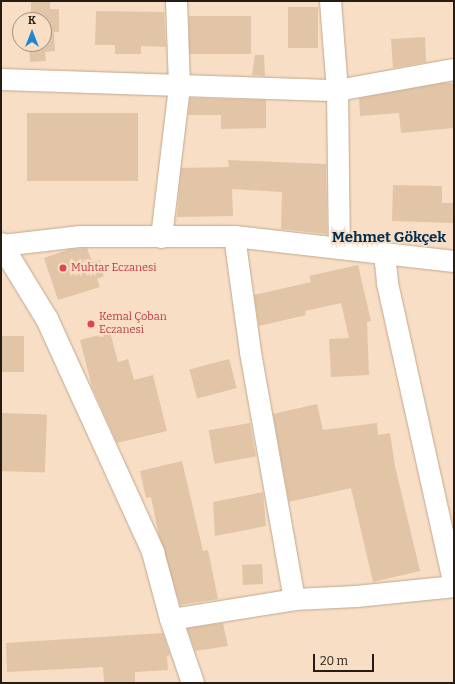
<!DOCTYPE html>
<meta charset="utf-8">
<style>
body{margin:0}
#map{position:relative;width:455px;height:684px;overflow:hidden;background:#f7dec5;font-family:Bitter,serif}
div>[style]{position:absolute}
.building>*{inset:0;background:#e2c5a7;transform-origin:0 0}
.roads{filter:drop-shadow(0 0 1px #c0a88f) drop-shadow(0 0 1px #c0a88f)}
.minor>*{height:21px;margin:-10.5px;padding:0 10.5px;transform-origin:10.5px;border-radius:10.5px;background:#fff}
.tertiary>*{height:22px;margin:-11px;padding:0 11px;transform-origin:11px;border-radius:11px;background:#fff}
.dots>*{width:11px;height:11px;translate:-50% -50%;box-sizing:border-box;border:2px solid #f7dec5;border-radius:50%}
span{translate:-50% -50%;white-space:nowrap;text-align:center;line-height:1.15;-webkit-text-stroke:4px #f7dec5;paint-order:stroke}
.health-label{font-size:11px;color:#be3a42}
.left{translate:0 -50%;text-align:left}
.district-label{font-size:15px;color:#002e51;font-weight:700}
.frame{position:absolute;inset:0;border:2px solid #251c13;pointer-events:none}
.north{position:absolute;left:12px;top:12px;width:40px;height:40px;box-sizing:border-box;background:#f7dec5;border:1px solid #a3907e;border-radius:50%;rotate:0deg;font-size:11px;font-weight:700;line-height:16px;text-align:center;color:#251c13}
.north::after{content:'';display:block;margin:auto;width:14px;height:18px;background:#2085d0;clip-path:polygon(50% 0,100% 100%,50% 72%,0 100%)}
.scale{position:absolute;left:313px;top:654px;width:61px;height:18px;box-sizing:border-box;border:2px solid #251c13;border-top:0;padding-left:5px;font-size:12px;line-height:14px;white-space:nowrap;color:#251c13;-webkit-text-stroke:3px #f7dec5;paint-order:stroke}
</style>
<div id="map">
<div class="building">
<i style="clip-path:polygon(31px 1px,50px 1px,50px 9px,59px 9px,59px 32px,54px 32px,55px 51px,45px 52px,46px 61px,30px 62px,29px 44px,44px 44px,44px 20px,31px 20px)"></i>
<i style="left:288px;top:7px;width:30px;height:41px"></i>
<i style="clip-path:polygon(96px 11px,164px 12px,166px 47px,141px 46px,141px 54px,115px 54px,115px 45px,95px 45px)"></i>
<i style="left:251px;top:16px;width:38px;height:62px;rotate:90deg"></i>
<i style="clip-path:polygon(425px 37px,426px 62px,393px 68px,391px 39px)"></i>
<i style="clip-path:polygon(255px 55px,264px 55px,265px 76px,252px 75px)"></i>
<i style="clip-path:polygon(442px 83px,454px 83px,454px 128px,401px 133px,399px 113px,360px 116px,359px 98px)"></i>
<i style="clip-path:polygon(190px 98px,266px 100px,266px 128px,221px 129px,221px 115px,188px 115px)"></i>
<i style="left:138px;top:113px;width:68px;height:111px;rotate:90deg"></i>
<i style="clip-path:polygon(228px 160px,326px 164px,327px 234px,281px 229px,282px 192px,232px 189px,233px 216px,177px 217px,181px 168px,229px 167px)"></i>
<i style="clip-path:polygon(393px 185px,442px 186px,442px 203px,454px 203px,454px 223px,392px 221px)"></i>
<i style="clip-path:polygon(87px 248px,92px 262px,100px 260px,105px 276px,97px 279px,100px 287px,58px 300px,44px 258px,70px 249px)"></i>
<i style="clip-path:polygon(358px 265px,371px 321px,367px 322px,369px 375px,331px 377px,329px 339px,349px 338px,341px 303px,305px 311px,306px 315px,259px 326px,254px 295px,311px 282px,309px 276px)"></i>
<i style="clip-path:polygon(110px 332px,118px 362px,128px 359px,134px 380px,153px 375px,167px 431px,117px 443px,92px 387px,80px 340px)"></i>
<i style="left:1px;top:336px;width:23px;height:36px"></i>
<i style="left:229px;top:359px;width:30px;height:41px;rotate:75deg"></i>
<i style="clip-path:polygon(317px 404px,323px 430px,377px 423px,378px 435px,390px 433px,395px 466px,420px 571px,373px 582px,351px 488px,289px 502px,273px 414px)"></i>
<i style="left:1px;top:413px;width:46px;height:58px;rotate:2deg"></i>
<i style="left:250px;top:423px;width:34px;height:42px;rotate:80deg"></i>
<i style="clip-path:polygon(182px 461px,203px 551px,208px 550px,218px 599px,180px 605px,159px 536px,151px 497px,146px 498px,140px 471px)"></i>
<i style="clip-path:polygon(263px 492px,266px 526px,215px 536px,213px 502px)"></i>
<i style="left:262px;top:564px;width:20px;height:20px;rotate:87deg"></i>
<i style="clip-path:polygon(223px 623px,228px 646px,195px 651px,187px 628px)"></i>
<i style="clip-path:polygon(163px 633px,170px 655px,167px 656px,168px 670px,135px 672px,135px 683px,104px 683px,103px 667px,7px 672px,6px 643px)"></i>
</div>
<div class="roads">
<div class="minor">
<i style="left:330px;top:1px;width:89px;rotate:85.5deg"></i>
<i style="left:337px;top:90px;width:158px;rotate:89.3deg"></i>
<i style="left:1px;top:79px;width:336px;rotate:1.9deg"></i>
<i style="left:337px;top:90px;width:119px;rotate:-10.2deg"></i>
<i style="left:234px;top:236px;width:117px;rotate:82.1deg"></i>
<i style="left:250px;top:352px;width:251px;rotate:79.9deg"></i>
<i style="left:161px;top:237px;width:152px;rotate:-83.2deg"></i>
<i style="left:179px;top:86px;width:85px;rotate:-92deg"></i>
<i style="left:2px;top:245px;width:79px;rotate:-6.6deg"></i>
<i style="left:80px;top:236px;width:154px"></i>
<i style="left:234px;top:236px;width:221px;rotate:6.5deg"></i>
<i style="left:384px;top:253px;width:30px;rotate:84deg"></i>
<i style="left:387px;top:283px;width:308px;rotate:77.5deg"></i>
<i style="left:171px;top:619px;width:125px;rotate:-9.2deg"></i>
<i style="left:294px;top:599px;width:62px;rotate:-2.8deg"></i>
<i style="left:356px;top:596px;width:99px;rotate:-5.8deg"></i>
</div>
<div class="tertiary">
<i style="left:1px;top:244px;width:88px;rotate:58.5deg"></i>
<i style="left:47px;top:319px;width:256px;rotate:65.5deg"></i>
<i style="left:153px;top:552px;width:69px;rotate:75deg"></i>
<i style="left:171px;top:619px;width:68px;rotate:71deg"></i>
</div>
</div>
<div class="dots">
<i style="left:63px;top:268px;background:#e0444e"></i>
<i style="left:91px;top:324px;background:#e0444e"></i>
</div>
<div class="health-label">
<span class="left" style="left:71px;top:268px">Muhtar Eczanesi</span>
<span class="left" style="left:99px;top:324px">Kemal Çoban<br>Eczanesi</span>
</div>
<div class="district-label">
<span style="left:389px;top:238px">Mehmet Gökçek</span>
</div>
<div class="frame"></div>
<div class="north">K</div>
<div class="scale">20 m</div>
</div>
